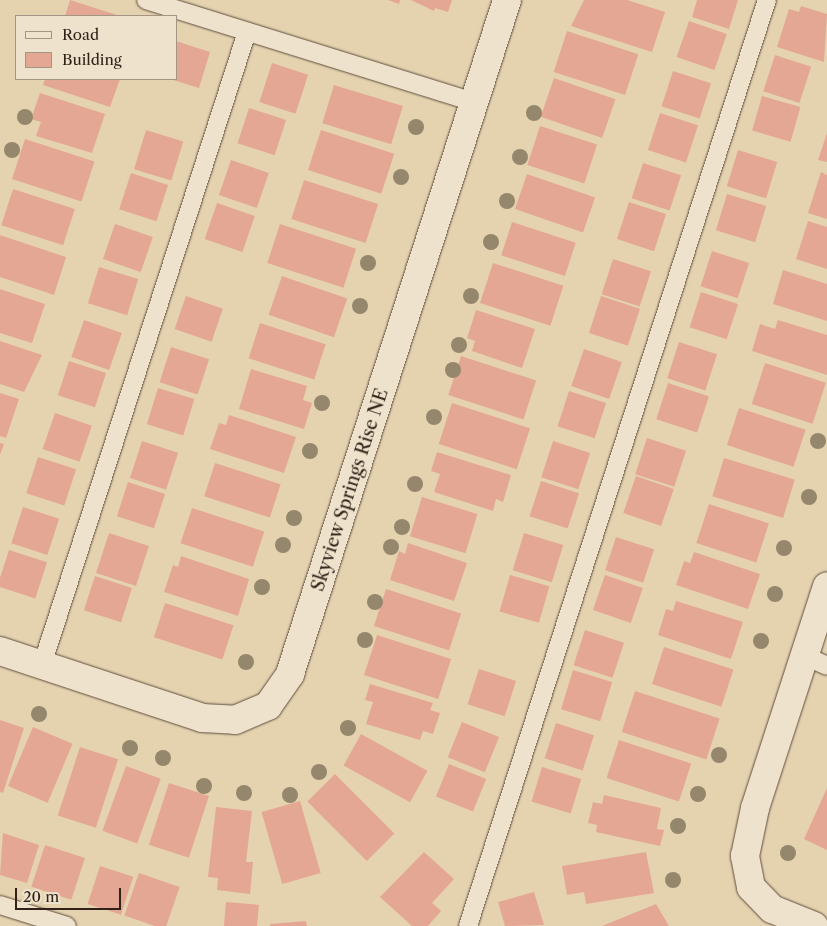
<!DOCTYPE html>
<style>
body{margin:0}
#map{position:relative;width:827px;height:926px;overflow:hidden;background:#e5d3b0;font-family:"Libre Caslon Text",serif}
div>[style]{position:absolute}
.building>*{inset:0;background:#e4a793;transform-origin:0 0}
.roads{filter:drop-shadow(0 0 1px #5f4e3e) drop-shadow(0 0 1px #5f4e3e)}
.service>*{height:18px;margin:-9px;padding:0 9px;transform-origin:9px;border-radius:9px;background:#eee2cc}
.minor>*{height:28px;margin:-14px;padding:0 14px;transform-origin:14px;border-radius:14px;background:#eee2cc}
.trees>*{width:16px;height:16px;margin:-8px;border-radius:50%;background:#95876c}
span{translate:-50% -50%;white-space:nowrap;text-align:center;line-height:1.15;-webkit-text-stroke:5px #eee2cc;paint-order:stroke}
.street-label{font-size:18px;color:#322118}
.legend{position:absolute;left:15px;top:15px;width:162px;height:65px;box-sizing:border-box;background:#eee2cc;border:1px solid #a39584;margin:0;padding:6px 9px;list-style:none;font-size:15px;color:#322118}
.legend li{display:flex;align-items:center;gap:10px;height:25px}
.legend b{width:25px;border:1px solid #a39584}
.scale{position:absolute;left:15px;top:888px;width:106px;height:22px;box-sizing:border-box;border:2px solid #322118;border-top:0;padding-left:6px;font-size:15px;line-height:18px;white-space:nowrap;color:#322118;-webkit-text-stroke:4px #eee2cc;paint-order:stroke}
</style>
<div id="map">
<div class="building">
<i style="clip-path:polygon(70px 0,120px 16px,65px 16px)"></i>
<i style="clip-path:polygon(388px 0,400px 0,399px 4px)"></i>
<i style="clip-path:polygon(411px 0,452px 0,448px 12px,435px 8px,434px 11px)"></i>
<i style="clip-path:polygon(584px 0,627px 0,665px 12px,652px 52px,571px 26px)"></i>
<i style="clip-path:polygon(697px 0,738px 0,729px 29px,692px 17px)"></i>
<i style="clip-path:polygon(801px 6px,827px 14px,824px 62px,777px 47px,789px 9px,799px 12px)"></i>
<i style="left:689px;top:21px;width:40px;height:38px;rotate:19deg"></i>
<i style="left:567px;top:31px;width:75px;height:43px;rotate:18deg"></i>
<i style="clip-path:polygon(176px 41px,210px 52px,199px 88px,170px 79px,176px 79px)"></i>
<i style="left:775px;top:55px;width:38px;height:38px;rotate:18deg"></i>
<i style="left:272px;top:63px;width:38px;height:41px;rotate:18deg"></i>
<i style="left:673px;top:71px;width:40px;height:37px;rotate:18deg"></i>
<i style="left:554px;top:78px;width:65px;height:41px;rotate:19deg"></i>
<i style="clip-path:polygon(45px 79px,120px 79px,110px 107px,43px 85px)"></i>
<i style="left:334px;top:85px;width:72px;height:40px;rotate:17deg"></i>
<i style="clip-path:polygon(40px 93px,105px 114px,92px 153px,36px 136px,41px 122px,31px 119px)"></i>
<i style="left:762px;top:96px;width:40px;height:36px;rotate:16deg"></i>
<i style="left:249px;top:108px;width:39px;height:37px;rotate:18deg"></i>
<i style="left:660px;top:113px;width:40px;height:39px;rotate:18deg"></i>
<i style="left:540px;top:126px;width:60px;height:41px;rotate:18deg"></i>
<i style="left:146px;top:130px;width:39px;height:41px;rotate:17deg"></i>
<i style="left:321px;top:130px;width:77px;height:42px;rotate:18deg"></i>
<i style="clip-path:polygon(827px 133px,827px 162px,818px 160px)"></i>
<i style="left:25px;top:139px;width:73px;height:42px;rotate:18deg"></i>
<i style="left:738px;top:150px;width:41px;height:38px;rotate:17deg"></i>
<i style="left:231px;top:160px;width:40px;height:37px;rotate:19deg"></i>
<i style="left:643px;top:163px;width:40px;height:37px;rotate:18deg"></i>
<i style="clip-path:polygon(821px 172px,827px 175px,827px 219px,808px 213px)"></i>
<i style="left:131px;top:173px;width:39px;height:38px;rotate:18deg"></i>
<i style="left:527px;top:174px;width:72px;height:37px;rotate:19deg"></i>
<i style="left:304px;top:180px;width:78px;height:41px;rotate:18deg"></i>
<i style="left:13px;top:189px;width:65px;height:38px;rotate:18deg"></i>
<i style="left:727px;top:194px;width:41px;height:38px;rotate:17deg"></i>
<i style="left:629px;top:202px;width:39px;height:39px;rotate:18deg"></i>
<i style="left:217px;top:203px;width:40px;height:38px;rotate:19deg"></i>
<i style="clip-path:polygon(808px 221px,827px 227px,827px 269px,796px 259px)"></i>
<i style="left:512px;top:222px;width:67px;height:35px;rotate:18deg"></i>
<i style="left:115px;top:224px;width:40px;height:37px;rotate:19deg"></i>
<i style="left:280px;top:224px;width:80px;height:41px;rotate:18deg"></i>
<i style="clip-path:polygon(0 235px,66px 257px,54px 295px,0 277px)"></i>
<i style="left:712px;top:251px;width:39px;height:37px;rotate:18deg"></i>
<i style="left:613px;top:259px;width:40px;height:37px;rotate:18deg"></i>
<i style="left:493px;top:263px;width:74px;height:42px;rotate:18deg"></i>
<i style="left:99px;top:267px;width:41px;height:38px;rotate:17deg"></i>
<i style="clip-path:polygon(783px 270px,827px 284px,827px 321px,773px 304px)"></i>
<i style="left:282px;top:276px;width:69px;height:41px;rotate:19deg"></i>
<i style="clip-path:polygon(0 289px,45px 304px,32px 343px,0 333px)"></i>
<i style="left:701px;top:292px;width:39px;height:37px;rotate:18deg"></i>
<i style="left:186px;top:296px;width:39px;height:35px;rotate:19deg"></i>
<i style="left:601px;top:296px;width:41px;height:39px;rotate:18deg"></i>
<i style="clip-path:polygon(476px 310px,535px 329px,522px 368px,472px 351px,475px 341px,467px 338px)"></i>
<i style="left:84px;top:320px;width:40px;height:39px;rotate:19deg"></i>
<i style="clip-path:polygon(778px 320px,827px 335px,827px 375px,752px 351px,760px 324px,775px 329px)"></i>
<i style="left:260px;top:323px;width:69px;height:37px;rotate:18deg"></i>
<i style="clip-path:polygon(0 341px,42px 355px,24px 392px,0 384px)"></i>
<i style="left:679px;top:342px;width:40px;height:38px;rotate:18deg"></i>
<i style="left:171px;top:347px;width:40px;height:37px;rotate:18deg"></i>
<i style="left:584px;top:349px;width:40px;height:39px;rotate:19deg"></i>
<i style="left:461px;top:356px;width:79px;height:41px;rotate:18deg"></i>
<i style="left:69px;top:361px;width:39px;height:36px;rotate:18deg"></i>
<i style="left:765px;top:363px;width:64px;height:43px;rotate:18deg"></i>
<i style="clip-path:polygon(251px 369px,307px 386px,303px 400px,312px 403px,304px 429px,239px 409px)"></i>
<i style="left:668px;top:383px;width:43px;height:38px;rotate:18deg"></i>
<i style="left:158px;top:388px;width:38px;height:38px;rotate:17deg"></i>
<i style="left:569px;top:391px;width:39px;height:37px;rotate:18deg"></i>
<i style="clip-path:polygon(0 393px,19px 399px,6px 438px,0 436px)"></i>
<i style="left:452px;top:403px;width:82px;height:43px;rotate:18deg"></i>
<i style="left:739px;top:408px;width:70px;height:39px;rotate:18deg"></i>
<i style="left:55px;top:413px;width:39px;height:38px;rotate:19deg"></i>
<i style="clip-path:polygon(229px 415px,296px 437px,284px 473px,210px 449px,219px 423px,226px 425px)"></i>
<i style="left:647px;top:438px;width:41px;height:38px;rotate:18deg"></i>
<i style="left:142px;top:441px;width:38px;height:39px;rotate:18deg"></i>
<i style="left:553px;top:441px;width:39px;height:38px;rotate:18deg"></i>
<i style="clip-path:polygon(0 443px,4px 444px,0 455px)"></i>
<i style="clip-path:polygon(437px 452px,511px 475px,503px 502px,496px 499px,493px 511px,434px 492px,440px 474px,431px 471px)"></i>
<i style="left:38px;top:457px;width:40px;height:38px;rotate:18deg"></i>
<i style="left:724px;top:458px;width:74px;height:40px;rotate:17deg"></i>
<i style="left:215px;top:463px;width:69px;height:35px;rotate:18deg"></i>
<i style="left:636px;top:476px;width:40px;height:39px;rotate:19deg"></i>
<i style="left:541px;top:481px;width:40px;height:37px;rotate:18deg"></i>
<i style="left:128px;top:482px;width:39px;height:36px;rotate:18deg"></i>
<i style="left:422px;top:497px;width:58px;height:41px;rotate:17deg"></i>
<i style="left:709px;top:504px;width:63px;height:41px;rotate:18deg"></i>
<i style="left:23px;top:507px;width:38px;height:38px;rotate:18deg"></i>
<i style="left:192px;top:508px;width:76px;height:37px;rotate:18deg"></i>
<i style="left:109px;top:533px;width:42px;height:42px;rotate:18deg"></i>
<i style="left:524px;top:533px;width:41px;height:39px;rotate:17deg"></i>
<i style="left:616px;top:537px;width:40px;height:35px;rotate:18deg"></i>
<i style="clip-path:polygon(408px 543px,467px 563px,454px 601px,390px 580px,399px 551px,405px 554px)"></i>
<i style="left:9px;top:550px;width:40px;height:38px;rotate:18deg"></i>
<i style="clip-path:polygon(694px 552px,760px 574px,748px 609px,676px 585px,684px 561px,690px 563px)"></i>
<i style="clip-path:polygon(181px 556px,249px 579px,238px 616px,164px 592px,173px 565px,178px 567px)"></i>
<i style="left:510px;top:575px;width:41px;height:38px;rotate:16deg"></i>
<i style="left:605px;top:575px;width:40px;height:37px;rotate:19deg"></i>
<i style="left:95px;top:576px;width:39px;height:36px;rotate:18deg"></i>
<i style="left:386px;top:589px;width:79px;height:39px;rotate:18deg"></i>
<i style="clip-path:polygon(676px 601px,743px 622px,731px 659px,658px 635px,666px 609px,673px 611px)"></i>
<i style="left:165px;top:603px;width:72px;height:36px;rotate:18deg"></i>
<i style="left:585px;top:630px;width:41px;height:37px;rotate:18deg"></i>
<i style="left:377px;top:635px;width:78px;height:42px;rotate:18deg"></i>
<i style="left:664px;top:647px;width:73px;height:39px;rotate:18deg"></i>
<i style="left:479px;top:669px;width:39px;height:37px;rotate:18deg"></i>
<i style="left:573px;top:670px;width:41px;height:41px;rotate:17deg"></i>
<i style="clip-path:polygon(370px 684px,433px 703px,430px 710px,440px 713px,433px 734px,423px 731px,420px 740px,366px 724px,373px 702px,365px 700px)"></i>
<i style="left:635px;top:691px;width:89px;height:43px;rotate:18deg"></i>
<i style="clip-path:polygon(0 720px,24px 728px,3px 793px,0 792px)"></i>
<i style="left:462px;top:722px;width:40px;height:38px;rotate:22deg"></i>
<i style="left:556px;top:723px;width:40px;height:37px;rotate:18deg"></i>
<i style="left:33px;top:727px;width:43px;height:64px;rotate:23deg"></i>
<i style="left:361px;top:734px;width:76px;height:36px;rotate:29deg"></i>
<i style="left:619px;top:740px;width:76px;height:40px;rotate:18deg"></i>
<i style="left:80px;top:747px;width:40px;height:72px;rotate:18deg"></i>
<i style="left:449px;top:764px;width:40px;height:35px;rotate:22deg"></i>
<i style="left:126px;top:766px;width:37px;height:69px;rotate:20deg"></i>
<i style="left:542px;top:767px;width:41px;height:36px;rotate:17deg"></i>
<i style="left:335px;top:774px;width:84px;height:39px;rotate:45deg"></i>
<i style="left:169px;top:783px;width:42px;height:65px;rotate:18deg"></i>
<i style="clip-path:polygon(827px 788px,827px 850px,804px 839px)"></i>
<i style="clip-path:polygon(604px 795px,661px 808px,657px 829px,664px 830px,660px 846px,596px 832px,597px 825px,588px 823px,593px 802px,602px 804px)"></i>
<i style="left:300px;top:801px;width:75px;height:40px;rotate:74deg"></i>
<i style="clip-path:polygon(216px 807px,252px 811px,246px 862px,253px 862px,250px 894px,217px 890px,218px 878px,208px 877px)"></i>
<i style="clip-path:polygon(3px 833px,39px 845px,27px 883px,0 875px)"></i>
<i style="left:45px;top:845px;width:42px;height:44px;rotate:18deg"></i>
<i style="clip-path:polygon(424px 852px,454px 879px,432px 903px,441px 911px,428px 926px,412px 926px,380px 897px)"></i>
<i style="clip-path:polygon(646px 852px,654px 893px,586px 904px,584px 892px,567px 895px,562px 866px)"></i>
<i style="left:100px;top:866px;width:35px;height:40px;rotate:18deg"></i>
<i style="left:139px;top:873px;width:43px;height:45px;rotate:19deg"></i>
<i style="clip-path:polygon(534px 892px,544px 925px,505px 926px,498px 902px)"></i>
<i style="left:226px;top:902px;width:33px;height:24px;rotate:5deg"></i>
<i style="clip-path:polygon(656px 904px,669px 926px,602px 926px)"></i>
<i style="clip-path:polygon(306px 921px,307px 926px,270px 926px,270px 924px)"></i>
</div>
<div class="roads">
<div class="service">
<i style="left:146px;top:0;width:343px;rotate:17.3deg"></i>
<i style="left:805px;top:656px;width:24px;rotate:24deg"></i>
<i style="left:42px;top:665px;width:665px;rotate:-72.06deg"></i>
<i style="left:0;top:905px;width:70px;rotate:17.4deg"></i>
<i style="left:468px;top:926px;width:973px;rotate:-72.11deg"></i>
</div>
<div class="minor">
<i style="left:0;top:651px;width:213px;rotate:18.3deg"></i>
<i style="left:202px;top:718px;width:33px;rotate:3deg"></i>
<i style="left:235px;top:720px;width:36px;rotate:-23deg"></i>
<i style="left:268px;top:706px;width:39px;rotate:-55deg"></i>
<i style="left:290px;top:674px;width:708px;rotate:-72.15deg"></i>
<i style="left:814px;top:926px;width:45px;rotate:-158deg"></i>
<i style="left:772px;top:909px;width:30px;rotate:-134deg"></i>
<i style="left:751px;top:887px;width:32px;rotate:-101deg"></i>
<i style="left:745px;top:856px;width:49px;rotate:-78.2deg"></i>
<i style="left:755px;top:808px;width:233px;rotate:-72deg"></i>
</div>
</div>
<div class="trees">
<i style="left:534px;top:113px"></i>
<i style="left:25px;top:117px"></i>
<i style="left:416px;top:127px"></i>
<i style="left:12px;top:150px"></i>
<i style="left:520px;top:157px"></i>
<i style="left:401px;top:177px"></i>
<i style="left:507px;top:201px"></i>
<i style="left:491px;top:242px"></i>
<i style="left:368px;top:263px"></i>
<i style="left:471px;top:296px"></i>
<i style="left:360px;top:306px"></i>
<i style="left:459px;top:345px"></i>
<i style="left:453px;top:370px"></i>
<i style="left:322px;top:403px"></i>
<i style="left:434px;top:417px"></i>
<i style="left:818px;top:441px"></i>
<i style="left:310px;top:451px"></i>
<i style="left:415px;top:484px"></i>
<i style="left:809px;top:497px"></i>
<i style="left:294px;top:518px"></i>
<i style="left:402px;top:527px"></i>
<i style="left:283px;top:545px"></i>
<i style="left:391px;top:547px"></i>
<i style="left:784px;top:548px"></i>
<i style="left:262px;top:587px"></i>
<i style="left:775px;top:594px"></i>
<i style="left:375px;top:602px"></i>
<i style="left:365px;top:640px"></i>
<i style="left:761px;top:641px"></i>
<i style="left:246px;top:662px"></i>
<i style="left:39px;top:714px"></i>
<i style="left:348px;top:728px"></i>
<i style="left:130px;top:748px"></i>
<i style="left:719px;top:755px"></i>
<i style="left:163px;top:758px"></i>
<i style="left:319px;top:772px"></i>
<i style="left:204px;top:786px"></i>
<i style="left:244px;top:793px"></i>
<i style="left:698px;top:794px"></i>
<i style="left:290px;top:795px"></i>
<i style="left:678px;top:826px"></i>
<i style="left:788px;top:853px"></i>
<i style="left:673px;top:880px"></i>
</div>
<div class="street-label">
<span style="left:350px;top:490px;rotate:-72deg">Skyview Springs Rise NE</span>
</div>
<ul class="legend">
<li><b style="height:6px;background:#eee2cc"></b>Road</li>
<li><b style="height:14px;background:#e4a793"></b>Building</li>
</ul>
<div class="scale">20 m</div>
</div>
